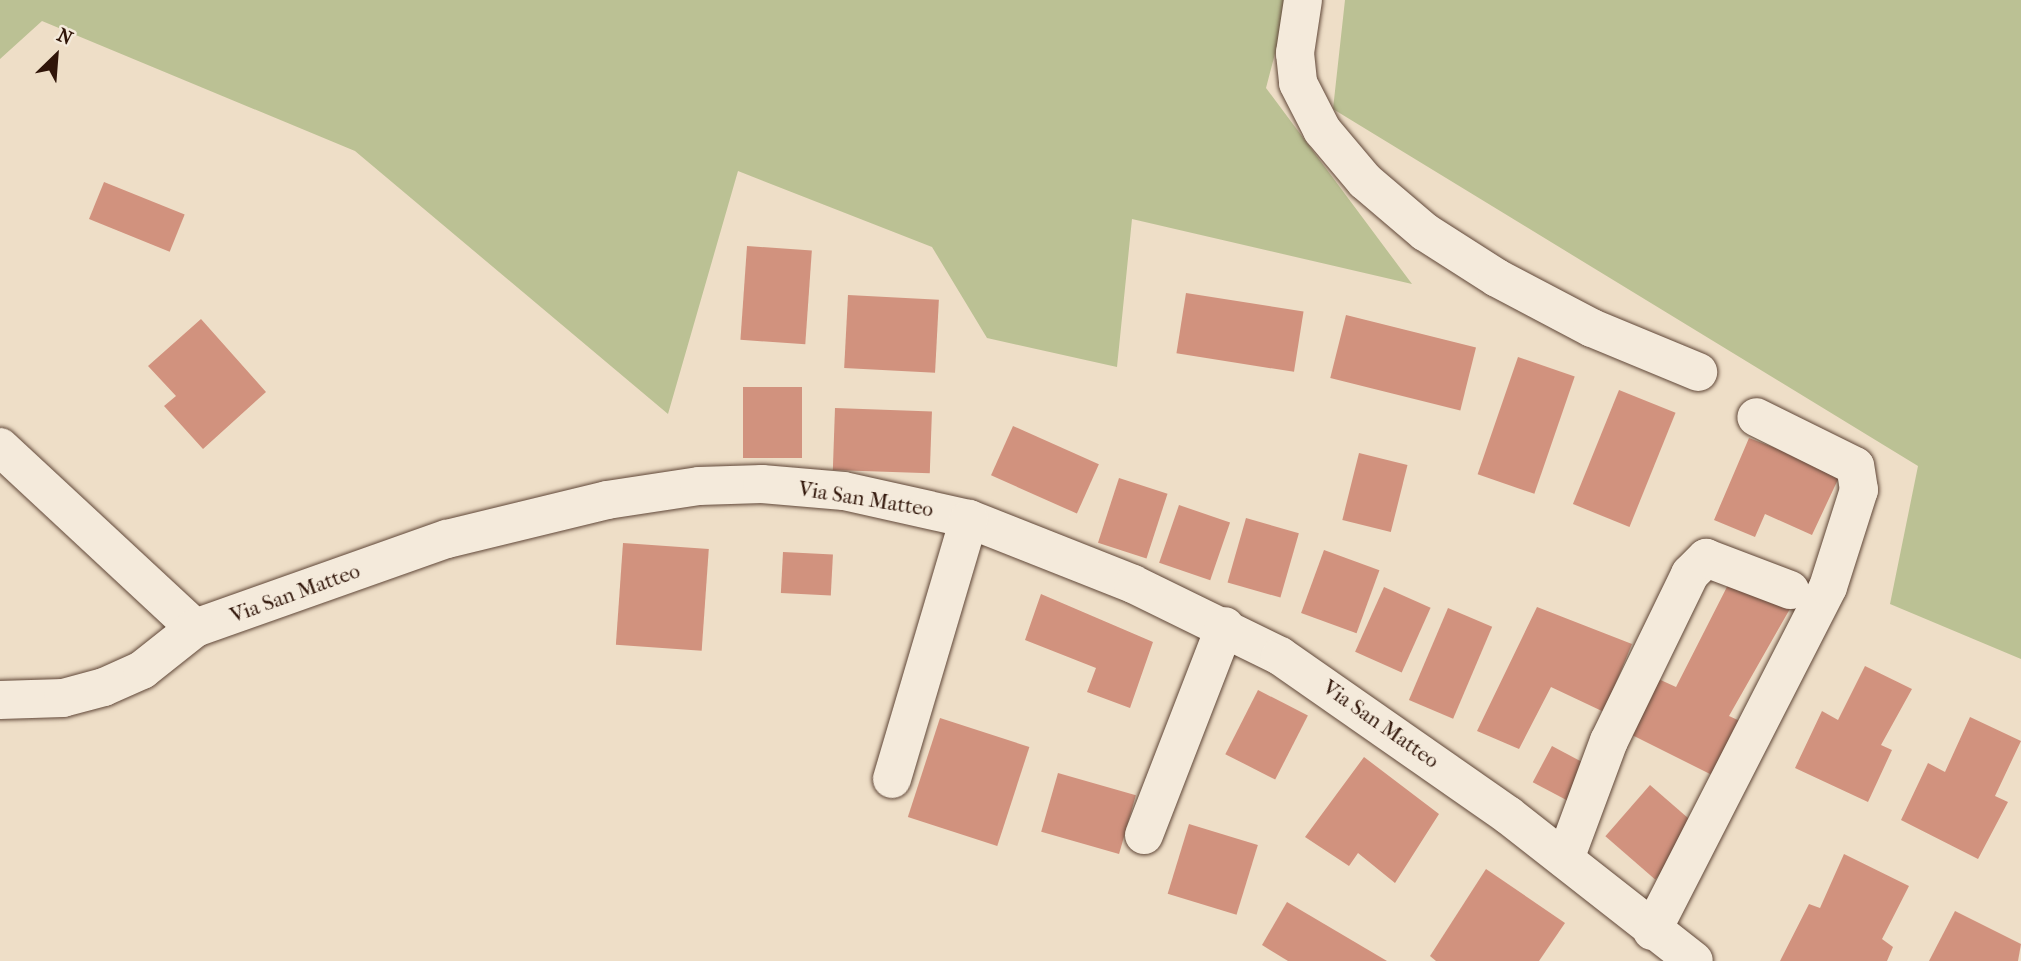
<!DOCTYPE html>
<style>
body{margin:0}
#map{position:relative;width:2021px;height:961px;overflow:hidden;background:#eedec7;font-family:"IM FELL French Canon",serif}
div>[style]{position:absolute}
.green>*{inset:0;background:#bbc194}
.building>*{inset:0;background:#d1927e;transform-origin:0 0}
.roads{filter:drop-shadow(0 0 2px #604738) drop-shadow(0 0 2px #604738)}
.minor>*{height:38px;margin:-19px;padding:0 19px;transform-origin:19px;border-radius:19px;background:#f4eadb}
span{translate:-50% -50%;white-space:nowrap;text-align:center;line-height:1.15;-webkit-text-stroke:5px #f4eadb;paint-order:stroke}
.street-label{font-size:21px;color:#301509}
.north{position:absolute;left:21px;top:21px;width:70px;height:70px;-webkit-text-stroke:5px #f4eadb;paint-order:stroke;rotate:25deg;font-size:19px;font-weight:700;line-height:28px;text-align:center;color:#301509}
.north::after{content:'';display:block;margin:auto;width:24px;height:32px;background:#301509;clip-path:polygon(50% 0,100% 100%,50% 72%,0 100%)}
</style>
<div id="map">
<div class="green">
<i style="clip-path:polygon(0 0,1289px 0,1266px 88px,1412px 284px,1132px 219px,1117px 367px,987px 338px,932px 247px,738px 171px,668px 414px,355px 151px,42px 21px,0 59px)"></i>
<i style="clip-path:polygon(1345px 0,2021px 0,2021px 659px,1890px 604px,1918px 466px,1333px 109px)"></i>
</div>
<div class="building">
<i style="left:104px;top:182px;width:87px;height:40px;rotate:22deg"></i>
<i style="left:747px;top:246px;width:65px;height:94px;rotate:4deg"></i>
<i style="left:1186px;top:293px;width:119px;height:61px;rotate:9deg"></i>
<i style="left:848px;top:295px;width:91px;height:73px;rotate:3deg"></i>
<i style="left:1346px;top:315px;width:134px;height:65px;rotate:14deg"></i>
<i style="clip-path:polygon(201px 319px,266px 392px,203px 449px,164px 406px,176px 396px,148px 366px)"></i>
<i style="left:1518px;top:357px;width:60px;height:124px;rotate:19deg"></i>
<i style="left:743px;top:387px;width:59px;height:71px"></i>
<i style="left:1619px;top:390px;width:61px;height:123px;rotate:22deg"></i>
<i style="left:835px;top:408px;width:97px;height:62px;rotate:2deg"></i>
<i style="left:1013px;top:426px;width:94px;height:54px;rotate:24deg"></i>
<i style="clip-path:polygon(1749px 438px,1841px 473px,1812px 535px,1765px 514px,1755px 537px,1714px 520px)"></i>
<i style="left:1359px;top:453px;width:50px;height:69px;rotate:14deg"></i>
<i style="left:1119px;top:478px;width:51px;height:68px;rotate:18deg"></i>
<i style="left:1179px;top:505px;width:54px;height:61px;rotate:19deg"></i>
<i style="left:1246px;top:518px;width:55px;height:67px;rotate:16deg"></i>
<i style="left:623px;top:543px;width:86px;height:102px;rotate:4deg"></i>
<i style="left:1324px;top:550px;width:59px;height:67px;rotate:20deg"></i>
<i style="left:783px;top:552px;width:50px;height:41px;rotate:3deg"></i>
<i style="clip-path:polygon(1732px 577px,1791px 607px,1729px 716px,1753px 727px,1722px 780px,1628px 733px,1654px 677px,1676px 687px)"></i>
<i style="left:1384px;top:587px;width:51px;height:71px;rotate:24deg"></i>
<i style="clip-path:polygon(1041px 594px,1153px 642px,1130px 708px,1087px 692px,1096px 668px,1025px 640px)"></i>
<i style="clip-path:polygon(1537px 607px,1632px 644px,1604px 712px,1551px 687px,1519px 749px,1477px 731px)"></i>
<i style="left:1448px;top:608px;width:48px;height:100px;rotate:23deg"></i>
<i style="clip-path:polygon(1865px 666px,1912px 689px,1881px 745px,1892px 750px,1868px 802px,1795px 768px,1822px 711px,1838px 720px)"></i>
<i style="left:1258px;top:690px;width:56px;height:72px;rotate:27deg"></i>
<i style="clip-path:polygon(1970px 717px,2021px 741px,1995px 796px,2008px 802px,1978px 859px,1901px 820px,1928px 763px,1945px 772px)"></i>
<i style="left:940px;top:718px;width:94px;height:104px;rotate:18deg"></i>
<i style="left:1552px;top:746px;width:44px;height:41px;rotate:28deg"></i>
<i style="clip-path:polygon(1364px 757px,1439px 814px,1395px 883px,1358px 853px,1349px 866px,1305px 837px)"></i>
<i style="left:1058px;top:773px;width:81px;height:61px;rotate:16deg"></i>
<i style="left:1650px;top:785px;width:66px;height:68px;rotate:41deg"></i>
<i style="left:1189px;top:824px;width:72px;height:73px;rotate:17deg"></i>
<i style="clip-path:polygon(1844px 854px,1909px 886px,1882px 939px,1893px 947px,1887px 961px,1780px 961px,1809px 904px,1820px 908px)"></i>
<i style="clip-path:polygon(1486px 869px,1565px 923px,1539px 961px,1436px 961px,1430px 956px)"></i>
<i style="clip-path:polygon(1287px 902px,1387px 961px,1288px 961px,1262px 945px)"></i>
<i style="clip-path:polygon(1955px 911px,2021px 944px,2018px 961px,1929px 961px)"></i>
</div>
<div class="roads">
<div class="minor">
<i style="left:1303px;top:0;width:54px;rotate:98.6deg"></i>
<i style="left:1295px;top:53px;width:30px;rotate:84deg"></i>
<i style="left:1298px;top:83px;width:53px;rotate:62.9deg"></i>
<i style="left:1322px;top:130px;width:67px;rotate:49.9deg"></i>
<i style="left:1365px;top:181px;width:79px;rotate:40.4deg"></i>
<i style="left:1425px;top:232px;width:85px;rotate:32.6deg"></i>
<i style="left:1497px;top:278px;width:107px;rotate:27.8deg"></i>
<i style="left:1592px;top:328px;width:115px;rotate:22.5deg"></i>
<i style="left:0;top:447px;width:266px;rotate:42.9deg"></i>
<i style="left:195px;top:628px;width:267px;rotate:-19.5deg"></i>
<i style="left:447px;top:539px;width:165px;rotate:-13.7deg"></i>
<i style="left:607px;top:500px;width:93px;rotate:-8.7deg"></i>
<i style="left:699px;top:486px;width:63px;rotate:-1.8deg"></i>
<i style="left:762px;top:484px;width:82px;rotate:4.9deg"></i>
<i style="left:844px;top:491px;width:128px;rotate:12.6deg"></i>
<i style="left:969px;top:519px;width:176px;rotate:21.6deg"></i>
<i style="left:1133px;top:584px;width:164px;rotate:26.1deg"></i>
<i style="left:1280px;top:656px;width:278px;rotate:34.9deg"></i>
<i style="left:1508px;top:815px;width:236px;rotate:38.1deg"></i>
<i style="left:0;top:700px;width:63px;rotate:-1.8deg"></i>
<i style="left:63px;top:698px;width:42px;rotate:-15deg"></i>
<i style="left:104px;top:687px;width:42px;rotate:-24.1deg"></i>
<i style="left:142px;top:670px;width:68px;rotate:-38.4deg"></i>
<i style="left:892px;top:779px;width:271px;rotate:-73.5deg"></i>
<i style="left:1144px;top:835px;width:224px;rotate:-68.8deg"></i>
<i style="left:1565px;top:859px;width:126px;rotate:-69.6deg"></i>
<i style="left:1609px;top:741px;width:186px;rotate:-64.1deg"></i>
<i style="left:1690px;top:574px;width:23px;rotate:-45deg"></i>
<i style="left:1706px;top:558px;width:90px;rotate:20.9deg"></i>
<i style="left:1652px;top:931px;width:386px;rotate:-62.9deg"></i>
<i style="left:1828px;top:587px;width:102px;rotate:-72.3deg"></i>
<i style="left:1859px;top:490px;width:24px;rotate:-99deg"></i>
<i style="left:1855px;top:466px;width:110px;rotate:-153.7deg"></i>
</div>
</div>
<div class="street-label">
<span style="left:866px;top:499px;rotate:9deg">Via San Matteo</span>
<span style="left:295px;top:593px;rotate:-20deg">Via San Matteo</span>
<span style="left:1381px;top:724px;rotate:35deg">Via San Matteo</span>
</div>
<div class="north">N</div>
</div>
